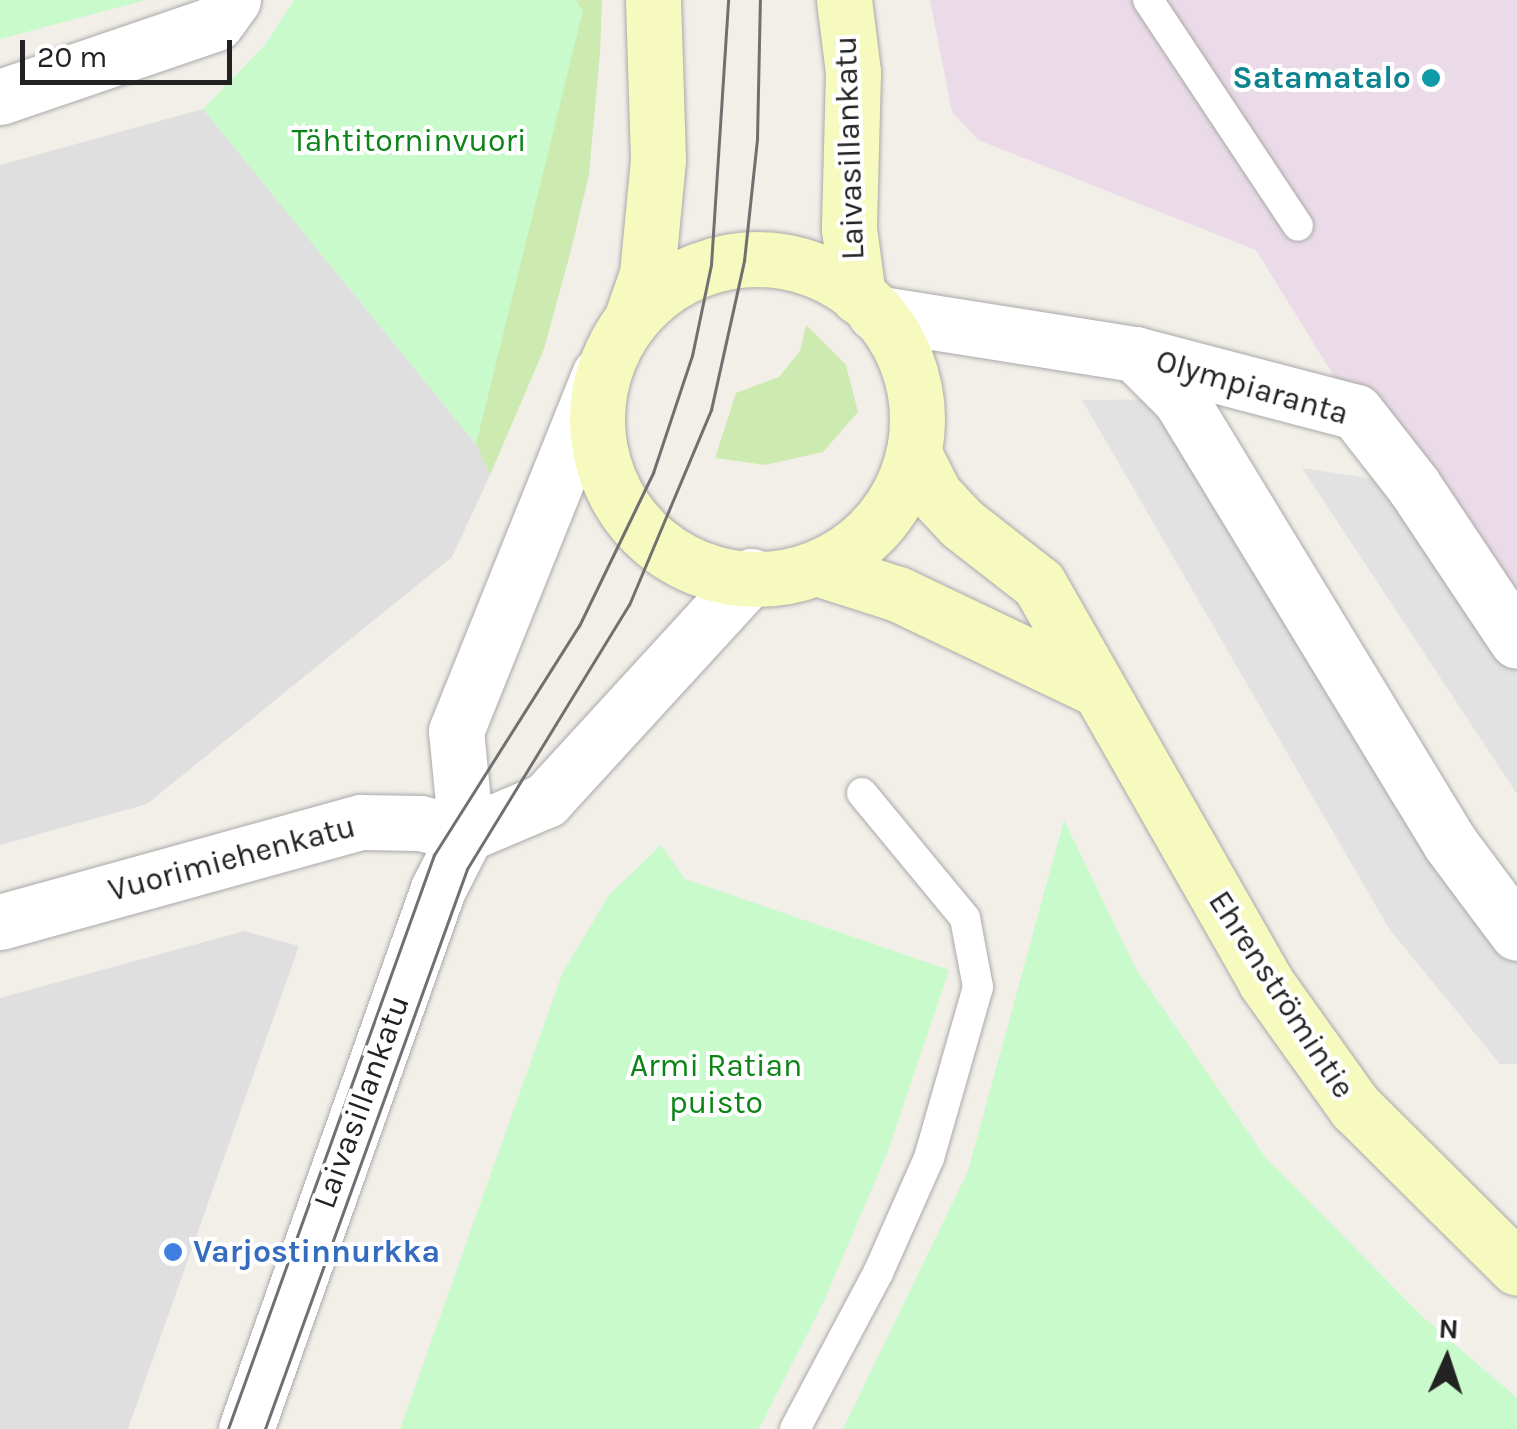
<!DOCTYPE html>
<meta charset="utf-8">
<style>
body{margin:0}
#map{position:relative;width:1517px;height:1429px;overflow:hidden;background:#f2efe9;font-family:Karla,sans-serif}
div>[style]{position:absolute}
.residential>*{inset:0;background:#e0dfdf}
.industrial>*{inset:0;background:#ebdbe8}
.grass>*{inset:0;background:#cdebb0}
.park>*{inset:0;background:#c8facc}
.parking>*{inset:0;background:#e2e2e2}
.roads{filter:drop-shadow(0 0 2px #a9a9a9) drop-shadow(0 0 2px #a9a9a9)}
.service>*{height:30px;margin:-15px;padding:0 15px;transform-origin:15px;border-radius:15px;background:#fff}
.minor>*{height:55px;margin:-27.5px;padding:0 27.5px;transform-origin:27.5px;border-radius:27.5px;background:#fff}
.tertiary>*{height:55px;margin:-27.5px;padding:0 27.5px;transform-origin:27.5px;border-radius:27.5px;background:#fff}
.secondary>*{height:55px;margin:-27.5px;padding:0 27.5px;transform-origin:27.5px;border-radius:27.5px;background:#f7fabf}
.secondary>.ring{margin:-27.5px;padding:0;box-sizing:content-box;background:none;border:55px solid #f7fabf;border-radius:50%}
.tram>*{height:2.5px;margin:-1.25px;padding:0 1.25px;transform-origin:1.25px;border-radius:1.25px;background:#707070}
.dots>*{width:28px;height:28px;translate:-50% -50%;box-sizing:border-box;border:5px solid #fff;border-radius:50%}
span{translate:-50% -50%;white-space:nowrap;text-align:center;line-height:1.15;-webkit-text-stroke:8px #fff;paint-order:stroke}
.culture-label{font-size:32px;color:#0d838f;font-weight:700}
.right{translate:-100% -50%;text-align:right}
.park-label{font-size:32px;color:#0c8416}
.street-label{font-size:32px;color:#222}
.shop-label{font-size:32px;color:#366cbe;font-weight:700}
.left{translate:0 -50%;text-align:left}
.north{position:absolute;left:1397px;top:1309px;width:100px;height:100px;-webkit-text-stroke:8px #fff;paint-order:stroke;rotate:3deg;font-size:28px;font-weight:700;line-height:40px;text-align:center;color:#222}
.north::after{content:'';display:block;margin:auto;width:35px;height:45px;background:#222;clip-path:polygon(50% 0,100% 100%,50% 72%,0 100%)}
.scale{position:absolute;left:20px;top:40px;width:212px;height:45px;box-sizing:border-box;border:5px solid #222;border-top:0;padding-left:12px;font-size:30px;line-height:35px;white-space:nowrap;color:#222;-webkit-text-stroke:8px #fff;paint-order:stroke}
</style>
<div id="map">
<div class="residential">
<i style="clip-path:polygon(203px 109px,476px 444px,490px 475px,452px 557px,147px 804px,0 845px,0 165px)"></i>
<i style="clip-path:polygon(244px 931px,299px 946px,128px 1429px,0 1429px,0 998px)"></i>
</div>
<div class="industrial">
<i style="clip-path:polygon(930px 0,1517px 0,1517px 650px,1356px 412px,1256px 250px,978px 140px,952px 112px)"></i>
</div>
<div class="grass">
<i style="clip-path:polygon(512px 0,602px 0,600px 52px,589px 175px,570px 254px,544px 349px,490px 475px,476px 444px)"></i>
<i style="clip-path:polygon(806px 325px,846px 365px,858px 412px,823px 452px,765px 465px,715px 458px,736px 393px,779px 377px,800px 351px)"></i>
</div>
<div class="park">
<i style="clip-path:polygon(0 0,146px 0,0 39px)"></i>
<i style="clip-path:polygon(294px 0,576px 0,583px 11px,476px 444px,203px 109px,265px 45px)"></i>
<i style="clip-path:polygon(1064px 820px,1136px 969px,1265px 1157px,1423px 1317px,1517px 1398px,1517px 1429px,843px 1429px,968px 1171px)"></i>
<i style="clip-path:polygon(661px 845px,685px 879px,949px 970px,888px 1151px,823px 1303px,759px 1429px,400px 1429px,562px 974px,609px 895px)"></i>
</div>
<div class="parking">
<i style="clip-path:polygon(1180px 399px,1517px 933px,1517px 1064px,1500px 1064px,1390px 930px,1082px 400px)"></i>
<i style="clip-path:polygon(1302px 468px,1413px 485px,1517px 641px,1517px 794px)"></i>
</div>
<div class="roads">
<div class="service">
<i style="left:1148px;top:0;width:271px;rotate:56.4deg"></i>
<i style="left:795px;top:1429px;width:177px;rotate:-62deg"></i>
<i style="left:878px;top:1273px;width:126px;rotate:-66.1deg"></i>
<i style="left:929px;top:1158px;width:178px;rotate:-74deg"></i>
<i style="left:978px;top:987px;width:70px;rotate:-100.7deg"></i>
<i style="left:965px;top:918px;width:162px;rotate:-129.5deg"></i>
</div>
<div class="minor">
<i style="left:0;top:97px;width:228px;rotate:-18.9deg"></i>
<i style="left:216px;top:23px;width:29px;rotate:-54deg"></i>
<i style="left:875px;top:313px;width:263px;rotate:9deg"></i>
<i style="left:1135px;top:354px;width:228px;rotate:14.7deg"></i>
<i style="left:1356px;top:412px;width:93px;rotate:52deg"></i>
<i style="left:1413px;top:485px;width:187px;rotate:56.3deg"></i>
<i style="left:1135px;top:354px;width:64px;rotate:45deg"></i>
<i style="left:1180px;top:399px;width:520px;rotate:58.7deg"></i>
<i style="left:1450px;top:843px;width:112px;rotate:53.3deg"></i>
<i style="left:0;top:922px;width:375px;rotate:-15.5deg"></i>
<i style="left:361px;top:822px;width:59px;rotate:1deg"></i>
<i style="left:420px;top:823px;width:47px;rotate:13.4deg"></i>
</div>
<div class="tertiary">
<i style="left:466px;top:834px;width:87px;rotate:-23deg"></i>
<i style="left:546px;top:800px;width:304px;rotate:-47.5deg"></i>
<i style="left:246px;top:1429px;width:573px;rotate:-70.43deg"></i>
<i style="left:438px;top:889px;width:62px;rotate:-63deg"></i>
<i style="left:466px;top:834px;width:103px;rotate:-95.5deg"></i>
<i style="left:456px;top:731px;width:384px;rotate:-68.1deg"></i>
</div>
<div class="secondary">
<i style="left:844px;top:0;width:73px;rotate:82.9deg"></i>
<i style="left:853px;top:72px;width:157px;rotate:91.5deg"></i>
<i style="left:849px;top:229px;width:68px;rotate:82.3deg"></i>
<i class="ring" style="left:597px;top:259px;width:265px;height:265px"></i>
<i style="left:632px;top:317px;width:46px;rotate:-70.8deg"></i>
<i style="left:647px;top:274px;width:116px;rotate:-84.5deg"></i>
<i style="left:658px;top:159px;width:159px;rotate:-91.8deg"></i>
<i style="left:914px;top:454px;width:46px;rotate:62.9deg"></i>
<i style="left:935px;top:495px;width:38px;rotate:47deg"></i>
<i style="left:961px;top:523px;width:99px;rotate:38deg"></i>
<i style="left:1039px;top:584px;width:457px;rotate:60.3deg"></i>
<i style="left:1265px;top:981px;width:155px;rotate:54.5deg"></i>
<i style="left:1355px;top:1107px;width:228px;rotate:44.8deg"></i>
<i style="left:820px;top:569px;width:82px;rotate:17.8deg"></i>
<i style="left:898px;top:594px;width:214px;rotate:25.5deg"></i>
</div>
</div>
<div class="tram">
<i style="left:228px;top:1429px;width:610px;rotate:-70.26deg"></i>
<i style="left:434px;top:855px;width:271px;rotate:-57.7deg"></i>
<i style="left:579px;top:626px;width:170px;rotate:-64.2deg"></i>
<i style="left:653px;top:473px;width:123px;rotate:-71.6deg"></i>
<i style="left:692px;top:356px;width:93px;rotate:-78.2deg"></i>
<i style="left:711px;top:265px;width:266px;rotate:-86.3deg"></i>
<i style="left:265px;top:1429px;width:595px;rotate:-70.16deg"></i>
<i style="left:467px;top:869px;width:310px;rotate:-58.5deg"></i>
<i style="left:629px;top:605px;width:212px;rotate:-67.2deg"></i>
<i style="left:711px;top:410px;width:153px;rotate:-77.5deg"></i>
<i style="left:744px;top:261px;width:123px;rotate:-83.9deg"></i>
<i style="left:757px;top:139px;width:139px;rotate:-88.8deg"></i>
</div>
<div class="dots">
<i style="left:1431px;top:78px;background:#0f9aa8"></i>
<i style="left:173px;top:1252px;background:#3f7fe0"></i>
</div>
<div class="culture-label">
<span class="right" style="left:1411px;top:78px">Satamatalo</span>
</div>
<div class="park-label">
<span style="left:409px;top:141px">Tähtitorninvuori</span>
<span style="left:716px;top:1085px">Armi Ratian<br>puisto</span>
</div>
<div class="street-label">
<span style="left:850px;top:148px;rotate:-92deg">Laivasillankatu</span>
<span style="left:1252px;top:388px;rotate:16deg">Olympiaranta</span>
<span style="left:232px;top:859px;rotate:-15deg">Vuorimiehenkatu</span>
<span style="left:1281px;top:995px;rotate:57deg">Ehrenströmintie</span>
<span style="left:362px;top:1102px;rotate:-70deg">Laivasillankatu</span>
</div>
<div class="shop-label">
<span class="left" style="left:193px;top:1252px">Varjostinnurkka</span>
</div>
<div class="north">N</div>
<div class="scale">20 m</div>
</div>
